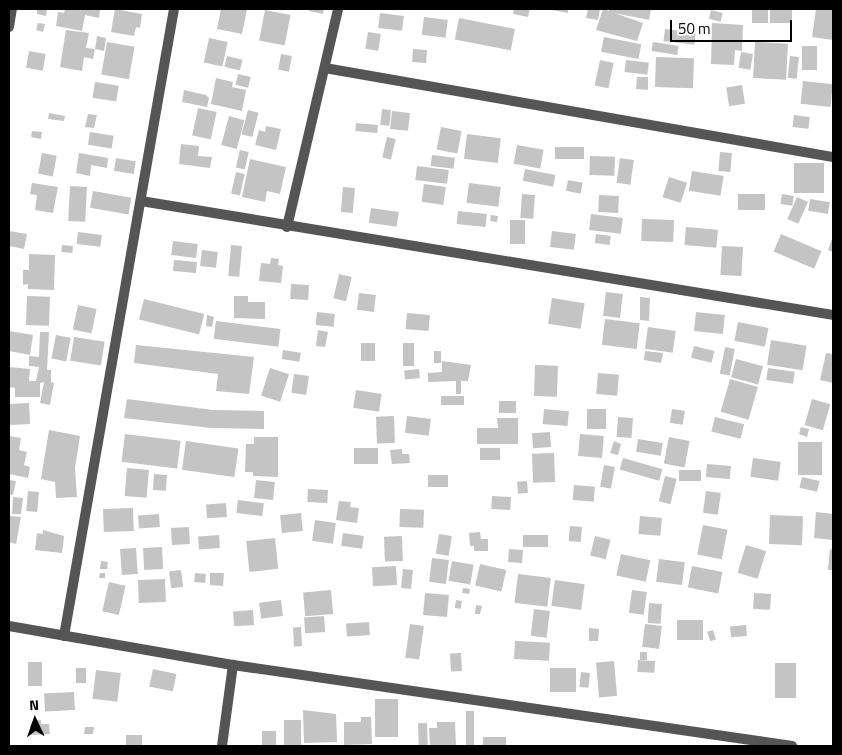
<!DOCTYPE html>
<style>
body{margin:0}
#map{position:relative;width:842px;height:755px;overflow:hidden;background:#fff;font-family:"Titillium Web",sans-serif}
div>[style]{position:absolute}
.building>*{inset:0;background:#c4c4c4;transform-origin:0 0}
.minor>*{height:10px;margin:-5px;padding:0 5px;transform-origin:5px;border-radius:5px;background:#555}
span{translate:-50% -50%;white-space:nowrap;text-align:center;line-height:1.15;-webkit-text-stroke:4px #fff;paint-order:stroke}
.frame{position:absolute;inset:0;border:10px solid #000;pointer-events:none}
.north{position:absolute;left:10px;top:695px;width:50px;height:50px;-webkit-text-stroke:4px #fff;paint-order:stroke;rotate:357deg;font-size:14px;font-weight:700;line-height:20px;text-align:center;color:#000}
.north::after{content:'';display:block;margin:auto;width:18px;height:22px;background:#000;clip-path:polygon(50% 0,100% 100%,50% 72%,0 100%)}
.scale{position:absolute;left:670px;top:20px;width:122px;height:22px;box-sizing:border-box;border:2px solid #000;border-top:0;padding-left:6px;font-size:15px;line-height:18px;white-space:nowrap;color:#000;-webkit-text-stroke:4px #fff;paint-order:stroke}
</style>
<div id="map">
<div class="building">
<i style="clip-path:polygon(37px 9px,47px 9px,46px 16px,37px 14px)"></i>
<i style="clip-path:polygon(65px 9px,90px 9px,100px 10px,99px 18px,85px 15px,82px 31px,56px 26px,58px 12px,64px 13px)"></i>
<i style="clip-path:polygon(115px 9px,142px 14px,140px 28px,136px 27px,134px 36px,111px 32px)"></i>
<i style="clip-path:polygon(221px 9px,247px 9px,242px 34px,217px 29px)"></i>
<i style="clip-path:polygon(309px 9px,324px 9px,323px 14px,309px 11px)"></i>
<i style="clip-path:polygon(514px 9px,530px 9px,528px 17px,513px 14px)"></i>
<i style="clip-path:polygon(546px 9px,568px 9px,568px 13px)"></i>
<i style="clip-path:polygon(588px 9px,600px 9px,598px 20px,586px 18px)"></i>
<i style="clip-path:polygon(603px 9px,643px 23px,637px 41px,596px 30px)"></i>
<i style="clip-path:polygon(609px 9px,651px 9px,649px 20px,609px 12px)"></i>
<i style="left:752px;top:9px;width:16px;height:14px"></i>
<i style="left:770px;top:9px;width:22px;height:14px"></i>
<i style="clip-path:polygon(816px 9px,833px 10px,833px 40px,812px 37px)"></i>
<i style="left:265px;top:10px;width:26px;height:31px;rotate:11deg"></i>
<i style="left:711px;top:10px;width:12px;height:9px;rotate:14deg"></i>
<i style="left:380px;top:13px;width:24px;height:15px;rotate:7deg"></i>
<i style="left:424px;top:17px;width:24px;height:18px;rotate:7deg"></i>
<i style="left:459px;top:18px;width:57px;height:22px;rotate:11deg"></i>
<i style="clip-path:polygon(38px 23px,45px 24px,43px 32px,36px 30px)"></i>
<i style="clip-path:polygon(712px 23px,743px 25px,742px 51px,735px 50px,734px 65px,711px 64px)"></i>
<i style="left:665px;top:29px;width:31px;height:12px;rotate:7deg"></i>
<i style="clip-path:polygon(66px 30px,89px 33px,86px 48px,95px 49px,97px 36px,106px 38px,104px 51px,95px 49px,93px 59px,84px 57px,82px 71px,60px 67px)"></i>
<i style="left:368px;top:32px;width:13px;height:17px;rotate:9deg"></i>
<i style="left:604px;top:37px;width:38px;height:15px;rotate:11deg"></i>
<i style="left:209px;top:38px;width:19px;height:25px;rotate:12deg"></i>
<i style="left:107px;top:42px;width:28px;height:33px;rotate:10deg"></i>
<i style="left:653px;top:42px;width:26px;height:9px;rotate:9deg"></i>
<i style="left:755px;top:42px;width:33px;height:36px;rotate:3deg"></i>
<i style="left:802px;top:46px;width:15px;height:24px"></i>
<i style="left:413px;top:49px;width:14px;height:13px;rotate:4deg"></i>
<i style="left:29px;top:51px;width:17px;height:17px;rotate:10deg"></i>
<i style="left:741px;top:52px;width:12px;height:16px;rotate:9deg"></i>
<i style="left:281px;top:54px;width:11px;height:16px;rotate:10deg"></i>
<i style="left:227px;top:56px;width:16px;height:11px;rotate:14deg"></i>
<i style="left:790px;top:56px;width:9px;height:22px;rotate:6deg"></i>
<i style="left:656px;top:57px;width:38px;height:30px;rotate:2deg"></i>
<i style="left:600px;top:60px;width:14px;height:26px;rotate:12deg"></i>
<i style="left:626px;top:60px;width:23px;height:12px;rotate:7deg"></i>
<i style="left:238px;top:74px;width:13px;height:11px;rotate:13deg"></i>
<i style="clip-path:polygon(637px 77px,648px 77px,648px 90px,636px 89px)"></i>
<i style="clip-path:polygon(216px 78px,233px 82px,232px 87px,246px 90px,242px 111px,211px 104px)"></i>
<i style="left:803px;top:81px;width:30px;height:23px;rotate:6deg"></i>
<i style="left:95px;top:82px;width:24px;height:16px;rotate:9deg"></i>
<i style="left:742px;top:85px;width:19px;height:16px;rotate:81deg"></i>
<i style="clip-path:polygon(184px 90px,206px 95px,209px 98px,207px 107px,182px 102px)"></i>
<i style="left:198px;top:108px;width:19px;height:28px;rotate:12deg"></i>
<i style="left:382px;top:109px;width:9px;height:16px;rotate:6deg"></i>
<i style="left:248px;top:110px;width:11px;height:25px;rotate:15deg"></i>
<i style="left:392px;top:111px;width:18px;height:18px;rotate:6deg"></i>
<i style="clip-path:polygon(49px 113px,65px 116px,64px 121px,48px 119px)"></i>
<i style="clip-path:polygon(88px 114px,97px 115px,94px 128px,85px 127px)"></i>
<i style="left:794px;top:115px;width:16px;height:12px;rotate:7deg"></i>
<i style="left:229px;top:116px;width:16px;height:30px;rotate:15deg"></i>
<i style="left:356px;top:123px;width:22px;height:8px;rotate:5deg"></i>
<i style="clip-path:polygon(266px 126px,281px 129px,276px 150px,255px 145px,259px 130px,265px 132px)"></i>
<i style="left:441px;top:127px;width:21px;height:23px;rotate:11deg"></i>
<i style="clip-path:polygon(32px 131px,42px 132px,41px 139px,31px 137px)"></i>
<i style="left:90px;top:132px;width:24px;height:13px;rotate:9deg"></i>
<i style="left:467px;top:134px;width:34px;height:25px;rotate:7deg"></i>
<i style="left:387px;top:137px;width:9px;height:21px;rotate:13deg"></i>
<i style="clip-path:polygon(181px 144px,199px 146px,198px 156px,212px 157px,210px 168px,179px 164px)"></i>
<i style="left:517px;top:145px;width:27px;height:19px;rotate:10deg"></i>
<i style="left:584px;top:147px;width:12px;height:29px;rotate:90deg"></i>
<i style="left:240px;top:150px;width:9px;height:18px;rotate:13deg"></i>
<i style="left:720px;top:152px;width:12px;height:19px;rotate:5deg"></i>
<i style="left:42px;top:153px;width:15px;height:21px;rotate:11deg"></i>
<i style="clip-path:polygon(79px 153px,108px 158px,107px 168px,91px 165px,90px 176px,76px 173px)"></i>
<i style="left:432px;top:155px;width:23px;height:11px;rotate:7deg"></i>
<i style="left:590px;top:156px;width:25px;height:19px;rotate:2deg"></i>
<i style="left:116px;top:158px;width:20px;height:13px;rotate:9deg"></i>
<i style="left:620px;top:158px;width:14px;height:25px;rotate:8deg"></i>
<i style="clip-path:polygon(250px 159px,286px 167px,280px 194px,267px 191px,265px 202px,242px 197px)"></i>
<i style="left:794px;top:163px;width:30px;height:30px"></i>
<i style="left:417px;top:166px;width:32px;height:14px;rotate:7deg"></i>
<i style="left:525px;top:169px;width:31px;height:12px;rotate:11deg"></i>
<i style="left:692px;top:171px;width:32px;height:20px;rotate:9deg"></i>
<i style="left:236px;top:172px;width:9px;height:22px;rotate:13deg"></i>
<i style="left:669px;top:177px;width:19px;height:21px;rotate:18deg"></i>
<i style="left:568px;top:180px;width:15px;height:11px;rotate:11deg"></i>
<i style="clip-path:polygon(32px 183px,58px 187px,53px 213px,35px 210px,37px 195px,30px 194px)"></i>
<i style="left:469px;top:183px;width:32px;height:20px;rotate:7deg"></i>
<i style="left:424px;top:184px;width:22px;height:18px;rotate:8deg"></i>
<i style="left:70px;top:186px;width:17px;height:35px;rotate:3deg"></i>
<i style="left:343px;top:187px;width:12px;height:25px;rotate:5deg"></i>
<i style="left:93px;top:191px;width:39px;height:17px;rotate:10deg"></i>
<i style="left:522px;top:194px;width:13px;height:24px;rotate:4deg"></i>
<i style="left:765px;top:194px;width:16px;height:27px;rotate:90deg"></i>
<i style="left:782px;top:194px;width:12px;height:10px;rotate:9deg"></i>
<i style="left:599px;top:195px;width:20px;height:17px;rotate:3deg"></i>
<i style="left:797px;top:197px;width:12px;height:24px;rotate:24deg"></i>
<i style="left:810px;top:199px;width:20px;height:12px;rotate:9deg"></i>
<i style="left:371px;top:208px;width:28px;height:15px;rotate:8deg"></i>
<i style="left:458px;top:211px;width:29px;height:13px;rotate:6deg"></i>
<i style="left:591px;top:214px;width:32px;height:16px;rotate:7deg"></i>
<i style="left:491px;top:215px;width:7px;height:6px;rotate:8deg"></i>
<i style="left:642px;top:219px;width:32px;height:22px;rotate:2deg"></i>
<i style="left:525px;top:220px;width:24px;height:15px;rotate:90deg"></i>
<i style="left:686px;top:227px;width:32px;height:18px;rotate:5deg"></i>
<i style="clip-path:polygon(9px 231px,27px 234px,24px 249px,9px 246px)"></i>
<i style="left:552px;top:231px;width:24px;height:16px;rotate:7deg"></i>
<i style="left:78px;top:232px;width:24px;height:12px;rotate:7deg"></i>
<i style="left:596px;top:234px;width:15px;height:9px;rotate:8deg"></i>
<i style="left:781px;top:234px;width:44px;height:19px;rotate:23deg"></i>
<i style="clip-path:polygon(833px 236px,833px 252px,828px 250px)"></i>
<i style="left:173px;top:241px;width:25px;height:14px;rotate:7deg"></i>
<i style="left:62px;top:245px;width:11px;height:7px;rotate:5deg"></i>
<i style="left:231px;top:245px;width:11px;height:31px;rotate:5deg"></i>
<i style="left:722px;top:246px;width:21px;height:29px;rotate:3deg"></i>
<i style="left:202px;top:250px;width:16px;height:16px;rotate:7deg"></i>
<i style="clip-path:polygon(29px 254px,55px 255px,54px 290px,28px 289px,28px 284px,23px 285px,23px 270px,29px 270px)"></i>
<i style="clip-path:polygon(271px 258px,279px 259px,278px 265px,283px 266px,281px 283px,259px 281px,261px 263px,270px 264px)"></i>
<i style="left:174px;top:260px;width:23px;height:11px;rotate:5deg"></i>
<i style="left:339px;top:274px;width:13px;height:25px;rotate:13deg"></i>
<i style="left:291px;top:284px;width:18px;height:15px;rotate:3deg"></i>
<i style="left:606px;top:292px;width:17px;height:24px;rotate:7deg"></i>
<i style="left:359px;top:293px;width:17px;height:17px;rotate:7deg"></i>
<i style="left:27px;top:296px;width:23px;height:29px;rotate:2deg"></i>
<i style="clip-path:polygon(234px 296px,248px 296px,248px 302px,265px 302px,265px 319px,234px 318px)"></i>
<i style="clip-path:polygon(640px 297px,650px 298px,649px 321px,640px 320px)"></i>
<i style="left:552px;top:298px;width:33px;height:26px;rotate:9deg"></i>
<i style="left:144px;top:299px;width:62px;height:21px;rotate:14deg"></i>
<i style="left:78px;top:305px;width:19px;height:25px;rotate:12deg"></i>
<i style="left:317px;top:312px;width:18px;height:13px;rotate:6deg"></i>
<i style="left:696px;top:312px;width:29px;height:19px;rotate:6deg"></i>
<i style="left:407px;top:313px;width:23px;height:16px;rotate:5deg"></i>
<i style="clip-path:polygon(207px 315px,214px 317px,212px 327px,206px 326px)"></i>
<i style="left:605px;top:319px;width:35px;height:26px;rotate:7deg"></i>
<i style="left:216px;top:321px;width:65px;height:18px;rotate:7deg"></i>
<i style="left:738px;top:322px;width:31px;height:19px;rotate:11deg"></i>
<i style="left:648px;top:327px;width:28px;height:22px;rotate:8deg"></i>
<i style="clip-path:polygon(318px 330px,328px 332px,325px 347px,316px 346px)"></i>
<i style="clip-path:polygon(9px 331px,33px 335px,30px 355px,9px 351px)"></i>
<i style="clip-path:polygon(40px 332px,49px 332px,47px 370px,51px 370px,51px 382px,54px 383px,50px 405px,40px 403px,44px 382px,40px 383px,40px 397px,15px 397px,15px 388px,9px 387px,9px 367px,30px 369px,29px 381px,36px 381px,39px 367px,29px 366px,29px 356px,39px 357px)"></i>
<i style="left:56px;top:335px;width:15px;height:24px;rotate:11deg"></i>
<i style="left:74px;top:337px;width:31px;height:24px;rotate:9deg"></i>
<i style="left:771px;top:340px;width:36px;height:25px;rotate:9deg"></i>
<i style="left:361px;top:343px;width:14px;height:18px"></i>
<i style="left:403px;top:343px;width:11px;height:23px"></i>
<i style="clip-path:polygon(136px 345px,254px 357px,249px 394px,216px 391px,218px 374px,134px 363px)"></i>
<i style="left:694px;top:346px;width:21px;height:12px;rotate:14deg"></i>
<i style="left:725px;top:347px;width:10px;height:27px;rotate:11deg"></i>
<i style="left:283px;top:350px;width:18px;height:9px;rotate:9deg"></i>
<i style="left:434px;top:351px;width:7px;height:12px"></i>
<i style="clip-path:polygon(645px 351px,663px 353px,661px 363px,644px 360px)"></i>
<i style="clip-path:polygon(826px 353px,833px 354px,833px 383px,820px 380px)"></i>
<i style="left:736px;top:359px;width:28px;height:19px;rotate:15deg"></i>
<i style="clip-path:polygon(442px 361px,471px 365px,468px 381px,461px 381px,461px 394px,456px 394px,456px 381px,428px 382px,428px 373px,442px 372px)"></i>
<i style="left:535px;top:365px;width:23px;height:31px;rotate:2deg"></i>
<i style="left:270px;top:368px;width:20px;height:29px;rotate:18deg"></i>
<i style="left:768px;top:368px;width:27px;height:12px;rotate:8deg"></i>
<i style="left:419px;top:369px;width:9px;height:15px;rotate:84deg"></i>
<i style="left:598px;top:373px;width:21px;height:21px;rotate:5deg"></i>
<i style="left:294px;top:374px;width:15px;height:19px;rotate:8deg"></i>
<i style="left:730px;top:379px;width:29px;height:34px;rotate:16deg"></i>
<i style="left:356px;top:390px;width:26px;height:18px;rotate:9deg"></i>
<i style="left:464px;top:396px;width:9px;height:23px;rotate:90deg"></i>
<i style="clip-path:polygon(127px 399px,213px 410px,264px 411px,264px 429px,211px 428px,124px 418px)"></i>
<i style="left:812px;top:399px;width:19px;height:27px;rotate:16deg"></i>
<i style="left:499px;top:401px;width:17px;height:12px"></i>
<i style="left:29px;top:403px;width:21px;height:20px;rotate:87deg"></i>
<i style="left:544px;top:409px;width:25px;height:15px;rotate:5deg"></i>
<i style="left:587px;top:409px;width:19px;height:20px"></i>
<i style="left:672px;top:409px;width:13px;height:14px;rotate:9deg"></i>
<i style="left:394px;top:416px;width:27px;height:18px;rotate:88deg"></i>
<i style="left:407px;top:416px;width:24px;height:17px;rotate:7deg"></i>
<i style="left:618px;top:417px;width:15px;height:20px;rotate:4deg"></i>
<i style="left:715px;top:417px;width:30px;height:15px;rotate:14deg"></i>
<i style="clip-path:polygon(497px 418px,518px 418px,518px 444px,477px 444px,477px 428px,498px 428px)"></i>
<i style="clip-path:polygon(801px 427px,809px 429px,807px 437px,799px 434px)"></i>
<i style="clip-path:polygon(49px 430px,80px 436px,75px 468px,77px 497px,56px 498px,55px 482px,41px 479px)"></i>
<i style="left:550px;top:432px;width:15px;height:18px;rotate:86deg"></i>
<i style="left:125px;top:434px;width:56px;height:28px;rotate:7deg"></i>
<i style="left:580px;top:434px;width:24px;height:22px;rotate:5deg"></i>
<i style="clip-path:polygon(9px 436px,21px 438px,19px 450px,27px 452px,24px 465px,30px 467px,28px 478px,9px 474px)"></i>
<i style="clip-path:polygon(254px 437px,278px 437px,278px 477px,253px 476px,253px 472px,245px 472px,246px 444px,254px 444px)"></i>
<i style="left:669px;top:437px;width:21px;height:27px;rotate:11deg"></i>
<i style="left:638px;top:439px;width:25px;height:13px;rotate:9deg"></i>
<i style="left:186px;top:441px;width:53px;height:29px;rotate:8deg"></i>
<i style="clip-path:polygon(614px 441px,621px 444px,618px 455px,610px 453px)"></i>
<i style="left:798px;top:442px;width:24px;height:33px"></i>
<i style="left:354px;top:448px;width:24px;height:16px"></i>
<i style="left:480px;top:448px;width:20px;height:12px"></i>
<i style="clip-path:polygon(402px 449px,402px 454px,409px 454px,410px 463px,392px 464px,390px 450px)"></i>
<i style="left:554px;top:453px;width:29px;height:22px;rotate:88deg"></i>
<i style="left:623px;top:458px;width:41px;height:12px;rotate:16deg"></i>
<i style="left:753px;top:458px;width:28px;height:19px;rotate:8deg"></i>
<i style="left:707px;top:464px;width:24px;height:13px;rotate:5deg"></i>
<i style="left:604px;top:465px;width:11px;height:22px;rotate:10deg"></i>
<i style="left:127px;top:468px;width:22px;height:28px;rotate:5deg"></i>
<i style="left:701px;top:470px;width:11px;height:22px;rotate:90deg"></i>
<i style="left:154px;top:474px;width:13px;height:16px;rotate:4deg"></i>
<i style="left:448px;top:475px;width:12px;height:20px;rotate:90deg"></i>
<i style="left:665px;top:476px;width:12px;height:26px;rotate:14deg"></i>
<i style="left:802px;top:477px;width:18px;height:11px;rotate:13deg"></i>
<i style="clip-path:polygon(9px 480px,16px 481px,13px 495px,9px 494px)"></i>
<i style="left:256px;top:480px;width:19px;height:18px;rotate:6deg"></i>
<i style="left:527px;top:481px;width:12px;height:10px;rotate:85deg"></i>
<i style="left:574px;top:485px;width:21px;height:15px;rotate:5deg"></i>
<i style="left:308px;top:489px;width:20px;height:13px;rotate:3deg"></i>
<i style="left:28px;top:491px;width:11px;height:20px;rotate:5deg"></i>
<i style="left:706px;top:491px;width:15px;height:22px;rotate:8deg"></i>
<i style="left:492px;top:496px;width:19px;height:13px;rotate:3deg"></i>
<i style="clip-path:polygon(13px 497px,23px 498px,21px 514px,12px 514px)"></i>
<i style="left:238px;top:500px;width:26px;height:13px;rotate:7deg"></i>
<i style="clip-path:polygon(339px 501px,351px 502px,350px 507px,359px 508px,357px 523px,336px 520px)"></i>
<i style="left:226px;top:503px;width:14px;height:20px;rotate:86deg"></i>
<i style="left:133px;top:508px;width:23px;height:30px;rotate:88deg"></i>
<i style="left:400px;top:509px;width:24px;height:18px;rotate:2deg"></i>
<i style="clip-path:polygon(816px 512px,833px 514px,833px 540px,814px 538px)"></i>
<i style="left:301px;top:513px;width:18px;height:21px;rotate:84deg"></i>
<i style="left:159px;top:514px;width:13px;height:21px;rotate:86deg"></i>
<i style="left:770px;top:515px;width:33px;height:29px;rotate:2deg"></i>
<i style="clip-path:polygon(9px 516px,21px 517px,16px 544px,9px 542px)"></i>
<i style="left:640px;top:516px;width:22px;height:18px;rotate:5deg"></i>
<i style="left:315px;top:520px;width:21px;height:21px;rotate:8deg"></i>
<i style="left:703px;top:525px;width:25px;height:30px;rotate:11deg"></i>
<i style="left:570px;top:526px;width:12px;height:15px;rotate:5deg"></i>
<i style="left:189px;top:527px;width:17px;height:18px;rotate:87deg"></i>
<i style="clip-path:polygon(43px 530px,64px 536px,62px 553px,35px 550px,37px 533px,43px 534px)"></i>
<i style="clip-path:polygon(480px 532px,481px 539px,488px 539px,488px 551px,474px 551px,474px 546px,470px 546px,469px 533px)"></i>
<i style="left:343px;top:533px;width:21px;height:13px;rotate:8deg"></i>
<i style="left:439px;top:534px;width:13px;height:20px;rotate:9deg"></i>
<i style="left:219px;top:535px;width:13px;height:21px;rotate:86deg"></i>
<i style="left:523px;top:535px;width:25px;height:12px"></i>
<i style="left:402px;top:536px;width:25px;height:18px;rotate:88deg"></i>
<i style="left:595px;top:536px;width:16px;height:20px;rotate:14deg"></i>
<i style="left:275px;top:538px;width:31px;height:29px;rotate:84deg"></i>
<i style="left:746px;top:545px;width:21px;height:29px;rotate:17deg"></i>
<i style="left:162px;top:547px;width:22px;height:19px;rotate:87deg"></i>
<i style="left:136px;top:548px;width:26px;height:16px;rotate:86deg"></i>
<i style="left:509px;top:549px;width:14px;height:13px;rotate:4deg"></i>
<i style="clip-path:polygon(830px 549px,833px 550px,833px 570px,828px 570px)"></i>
<i style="left:621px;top:554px;width:30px;height:22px;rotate:12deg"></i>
<i style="left:432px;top:558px;width:17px;height:24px;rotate:7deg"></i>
<i style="left:659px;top:559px;width:26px;height:23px;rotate:7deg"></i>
<i style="clip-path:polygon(101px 561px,108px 562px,107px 569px,100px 569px)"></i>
<i style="left:452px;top:561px;width:22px;height:20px;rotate:10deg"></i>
<i style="left:480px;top:564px;width:27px;height:22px;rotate:13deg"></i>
<i style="left:396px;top:566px;width:19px;height:24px;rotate:87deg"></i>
<i style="left:692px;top:566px;width:31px;height:22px;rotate:11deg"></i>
<i style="left:403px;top:569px;width:10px;height:19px;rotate:6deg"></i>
<i style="left:181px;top:570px;width:17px;height:12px;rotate:83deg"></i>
<i style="clip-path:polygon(100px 573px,105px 573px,105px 578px,99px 578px)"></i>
<i style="left:195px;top:573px;width:11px;height:9px;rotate:5deg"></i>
<i style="clip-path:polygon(210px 573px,224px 573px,223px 586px,210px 585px)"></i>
<i style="left:518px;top:574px;width:33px;height:29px;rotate:7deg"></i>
<i style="left:165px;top:579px;width:23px;height:27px;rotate:88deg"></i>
<i style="left:555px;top:580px;width:30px;height:26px;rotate:8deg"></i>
<i style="left:109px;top:582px;width:17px;height:30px;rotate:13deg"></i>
<i style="left:463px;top:588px;width:7px;height:5px;rotate:8deg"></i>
<i style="left:331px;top:590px;width:24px;height:28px;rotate:85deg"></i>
<i style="left:632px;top:590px;width:15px;height:23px;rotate:8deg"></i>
<i style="left:425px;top:593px;width:24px;height:22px;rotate:5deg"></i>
<i style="left:754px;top:593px;width:17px;height:16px;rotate:3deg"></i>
<i style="left:281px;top:600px;width:16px;height:22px;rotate:83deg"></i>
<i style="left:456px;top:600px;width:6px;height:8px;rotate:9deg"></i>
<i style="left:649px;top:603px;width:13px;height:20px;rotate:4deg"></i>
<i style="clip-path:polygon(476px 605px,482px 606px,480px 614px,475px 614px)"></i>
<i style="left:534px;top:609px;width:16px;height:27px;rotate:7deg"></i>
<i style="left:253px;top:610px;width:15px;height:20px;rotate:86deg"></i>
<i style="left:324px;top:616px;width:16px;height:20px;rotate:86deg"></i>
<i style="left:677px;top:620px;width:26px;height:20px"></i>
<i style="left:369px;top:622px;width:13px;height:23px;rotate:86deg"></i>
<i style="left:410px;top:624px;width:14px;height:34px;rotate:8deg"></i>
<i style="left:645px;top:624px;width:17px;height:23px;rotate:7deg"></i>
<i style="left:746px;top:625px;width:11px;height:16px;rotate:85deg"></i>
<i style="left:301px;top:627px;width:19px;height:8px;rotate:87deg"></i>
<i style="clip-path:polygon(589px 628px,599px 629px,598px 641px,589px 641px)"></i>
<i style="left:713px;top:630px;width:10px;height:6px;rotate:73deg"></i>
<i style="left:515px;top:641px;width:35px;height:18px;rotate:3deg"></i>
<i style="left:640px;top:652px;width:7px;height:8px"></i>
<i style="left:461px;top:653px;width:18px;height:11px;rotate:87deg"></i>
<i style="left:638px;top:660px;width:17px;height:12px;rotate:3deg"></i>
<i style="left:614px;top:661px;width:35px;height:18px;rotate:85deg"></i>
<i style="left:28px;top:662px;width:14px;height:24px"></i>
<i style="left:796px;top:663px;width:35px;height:21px;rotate:90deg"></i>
<i style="left:76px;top:668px;width:10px;height:15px"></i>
<i style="left:550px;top:668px;width:26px;height:24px"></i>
<i style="left:153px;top:669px;width:24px;height:18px;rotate:12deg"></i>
<i style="left:96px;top:670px;width:25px;height:29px;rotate:7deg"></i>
<i style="left:581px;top:672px;width:9px;height:15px;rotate:6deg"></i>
<i style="left:74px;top:692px;width:18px;height:30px;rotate:87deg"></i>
<i style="left:375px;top:699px;width:23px;height:38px"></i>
<i style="clip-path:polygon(303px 710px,336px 714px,337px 742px,304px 743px)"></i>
<i style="left:466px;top:711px;width:8px;height:35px"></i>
<i style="clip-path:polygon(361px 717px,371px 717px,372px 744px,344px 745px,344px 722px,361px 722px)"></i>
<i style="clip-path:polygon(41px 720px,41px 724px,49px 724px,50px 734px,31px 735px,30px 725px,33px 721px)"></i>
<i style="left:284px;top:720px;width:17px;height:26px"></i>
<i style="clip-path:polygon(437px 722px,455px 722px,456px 746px,430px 746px,429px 728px,437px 728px)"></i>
<i style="left:427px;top:723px;width:23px;height:9px;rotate:88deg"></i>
<i style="clip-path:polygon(85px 727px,94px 727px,93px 734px,84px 734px)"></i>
<i style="left:262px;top:731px;width:14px;height:15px"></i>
<i style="left:126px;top:735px;width:16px;height:11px"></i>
<i style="left:506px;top:737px;width:9px;height:23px;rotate:90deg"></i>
</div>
<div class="minor">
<i style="left:9px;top:27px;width:18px;rotate:-81deg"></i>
<i style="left:325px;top:68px;width:516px;rotate:9.94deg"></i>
<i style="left:141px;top:201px;width:701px;rotate:9.35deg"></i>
<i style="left:287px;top:227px;width:224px;rotate:-76.8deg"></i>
<i style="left:9px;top:626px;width:227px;rotate:9.9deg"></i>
<i style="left:233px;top:665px;width:565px;rotate:8.24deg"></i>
<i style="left:64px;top:636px;width:637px;rotate:-80.05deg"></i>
<i style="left:222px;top:746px;width:82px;rotate:-82.3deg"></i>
</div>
<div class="frame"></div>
<div class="north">N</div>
<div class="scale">50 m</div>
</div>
